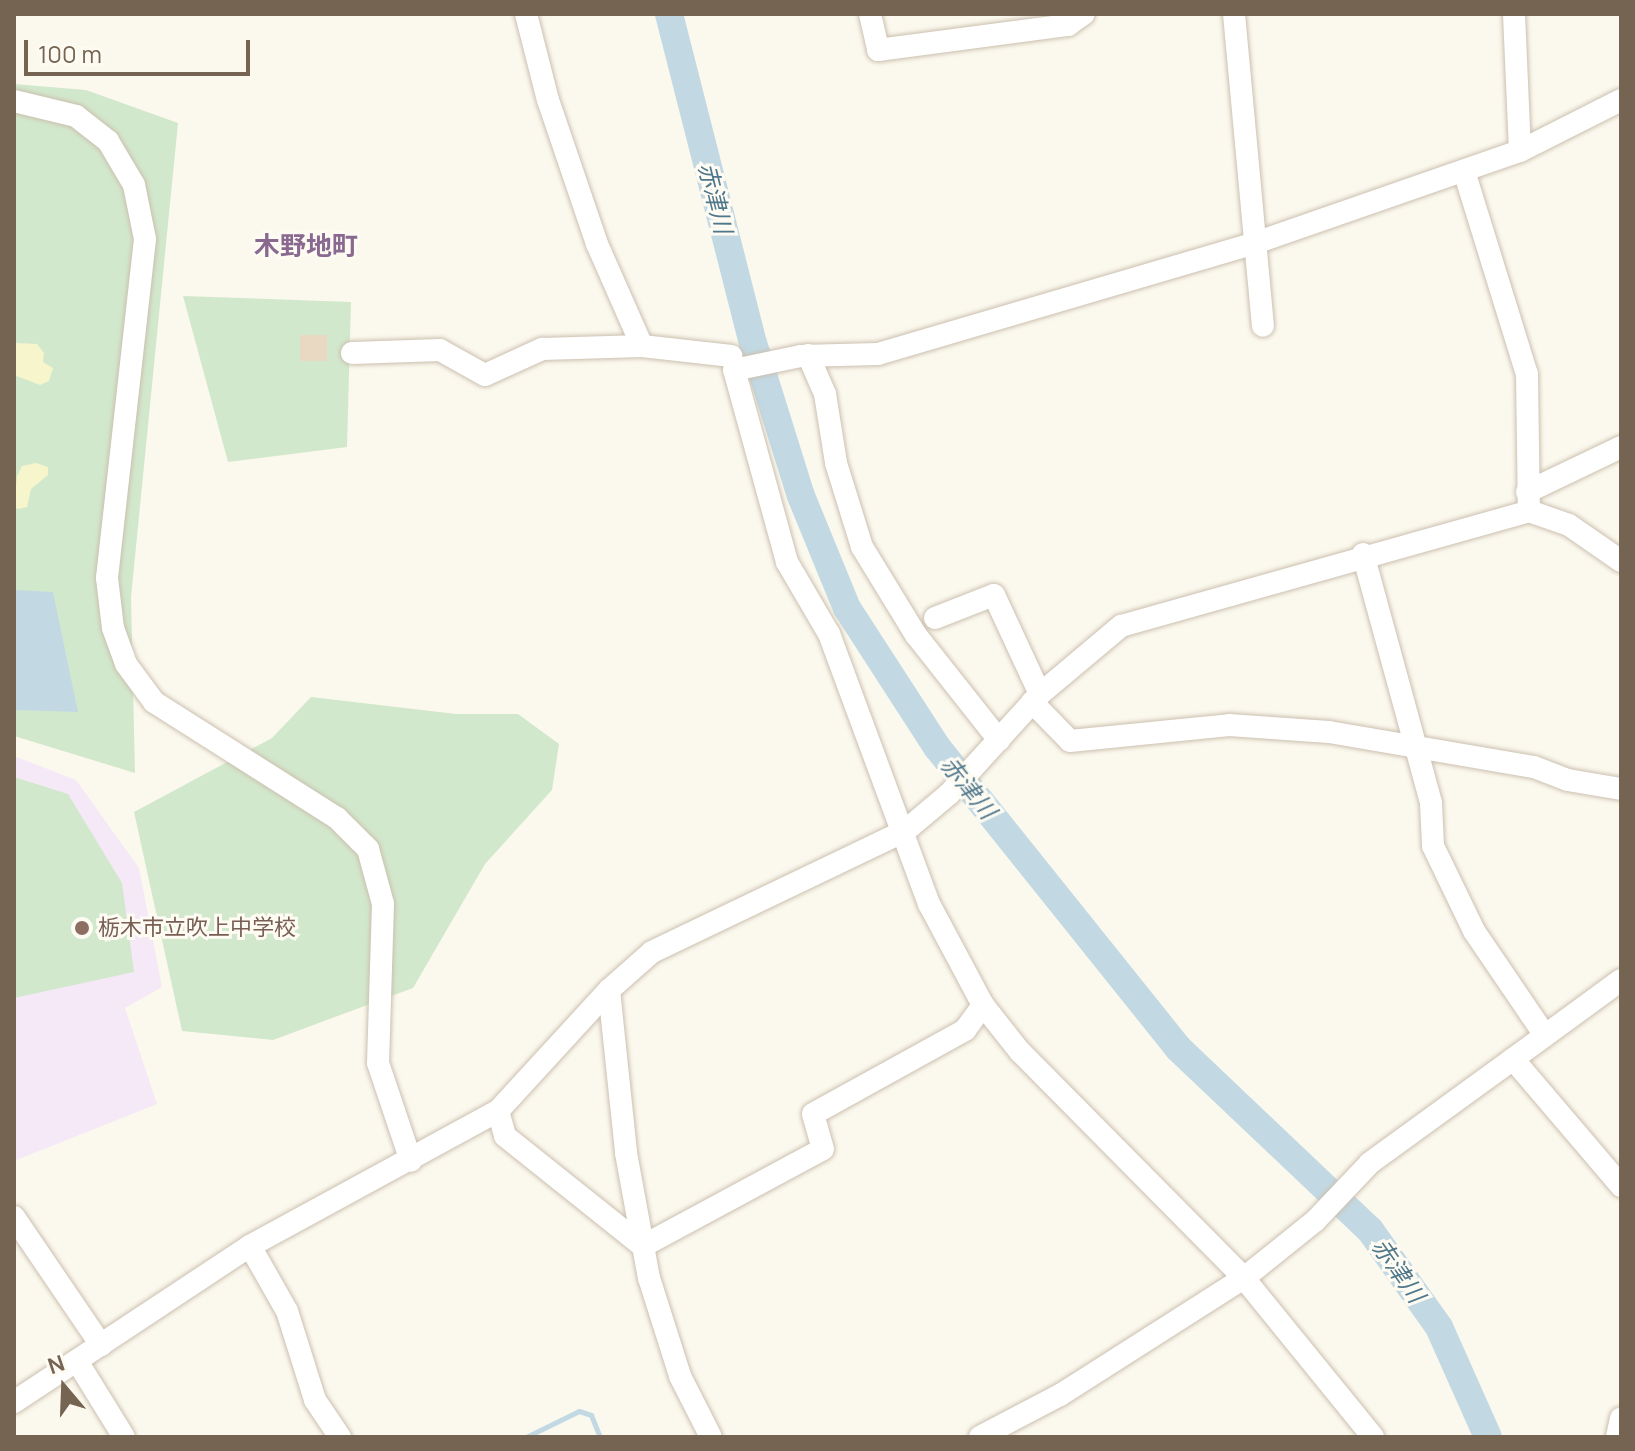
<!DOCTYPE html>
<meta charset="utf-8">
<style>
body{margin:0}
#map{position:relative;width:1635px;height:1451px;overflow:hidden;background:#fbf8ed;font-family:Manrope,"Noto Sans JP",sans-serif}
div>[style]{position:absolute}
.education>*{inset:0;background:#f5e9f8}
.green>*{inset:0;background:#d2e8cc}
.sand>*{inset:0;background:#f7f5cb}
.water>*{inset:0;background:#c2d9e4}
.stream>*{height:5px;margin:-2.5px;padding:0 2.5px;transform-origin:2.5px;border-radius:2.5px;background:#c2d9e4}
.river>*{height:28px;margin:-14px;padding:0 14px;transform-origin:14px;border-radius:14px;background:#c2d9e4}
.building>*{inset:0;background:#e9d8c2;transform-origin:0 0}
.roads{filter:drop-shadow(0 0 2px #cbc0b0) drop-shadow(0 0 2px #cbc0b0)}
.minor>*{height:22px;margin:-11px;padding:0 11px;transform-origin:11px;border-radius:11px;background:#fff}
.dots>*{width:22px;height:22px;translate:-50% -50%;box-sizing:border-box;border:4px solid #fefbf3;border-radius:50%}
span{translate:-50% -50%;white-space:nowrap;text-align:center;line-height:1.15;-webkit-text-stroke:6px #fefbf3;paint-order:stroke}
.education-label{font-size:22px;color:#785e54}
.left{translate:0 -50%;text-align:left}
.water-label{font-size:24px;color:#50788c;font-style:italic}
.quarter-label{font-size:26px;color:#8a6990;font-weight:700}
.frame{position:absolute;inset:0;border:16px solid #756451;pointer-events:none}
.north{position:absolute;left:24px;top:1347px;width:80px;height:80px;-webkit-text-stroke:6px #fefbf3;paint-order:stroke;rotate:341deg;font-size:22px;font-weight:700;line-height:32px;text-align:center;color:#756451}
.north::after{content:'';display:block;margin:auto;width:28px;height:36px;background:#756451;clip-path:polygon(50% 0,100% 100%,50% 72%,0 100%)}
.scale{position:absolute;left:24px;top:40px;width:226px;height:36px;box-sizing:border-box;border:4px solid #756451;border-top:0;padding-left:10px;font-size:24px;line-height:28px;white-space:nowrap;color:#756451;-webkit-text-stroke:6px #fefbf3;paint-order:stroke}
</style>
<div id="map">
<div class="education">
<i style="clip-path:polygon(14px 756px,76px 780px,139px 868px,162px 987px,125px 1008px,157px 1104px,14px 1161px)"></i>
</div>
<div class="green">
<i style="clip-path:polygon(14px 84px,86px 90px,178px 123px,131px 597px,135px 773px,14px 736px)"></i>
<i style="clip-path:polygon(183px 296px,351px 302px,347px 447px,228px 462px)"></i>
<i style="clip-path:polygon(311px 697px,456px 714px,518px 714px,559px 744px,552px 790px,485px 864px,413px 988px,273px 1040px,182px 1031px,134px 812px,272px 738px)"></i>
<i style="clip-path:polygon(14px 777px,68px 794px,122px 883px,134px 972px,14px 998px)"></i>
</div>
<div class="sand">
<i style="clip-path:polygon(16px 343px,37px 344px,44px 353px,43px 362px,53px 368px,49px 381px,40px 385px,14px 375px)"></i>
<i style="clip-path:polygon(36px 463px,48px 467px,48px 475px,31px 489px,27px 507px,18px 509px,14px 507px,17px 476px,22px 466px)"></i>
</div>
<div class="water">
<i style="clip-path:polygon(14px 590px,53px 592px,78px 712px,14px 710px)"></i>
</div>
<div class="stream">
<i style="left:526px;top:1437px;width:59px;rotate:-26.1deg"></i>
<i style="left:579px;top:1411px;width:13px;rotate:18deg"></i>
<i style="left:591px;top:1415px;width:24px;rotate:68deg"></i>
</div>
<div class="river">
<i style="left:669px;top:14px;width:340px;rotate:75.7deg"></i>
<i style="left:753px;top:343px;width:160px;rotate:72.6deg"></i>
<i style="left:801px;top:496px;width:121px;rotate:67.7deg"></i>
<i style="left:847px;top:608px;width:166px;rotate:57.1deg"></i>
<i style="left:937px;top:747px;width:386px;rotate:51.3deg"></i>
<i style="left:1178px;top:1048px;width:265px;rotate:43.5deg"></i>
<i style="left:1370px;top:1230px;width:119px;rotate:54.6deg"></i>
<i style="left:1439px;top:1327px;width:120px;rotate:66deg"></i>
</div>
<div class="building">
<i style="left:300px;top:335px;width:27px;height:26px"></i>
</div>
<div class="roads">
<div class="minor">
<i style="left:526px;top:14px;width:89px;rotate:75.7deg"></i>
<i style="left:548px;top:100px;width:152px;rotate:71.2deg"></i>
<i style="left:597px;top:244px;width:111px;rotate:66.2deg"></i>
<i style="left:870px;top:14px;width:37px;rotate:77deg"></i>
<i style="left:878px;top:50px;width:192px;rotate:-7.5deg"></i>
<i style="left:1068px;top:25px;width:19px;rotate:-35deg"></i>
<i style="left:1234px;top:14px;width:313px;rotate:84.7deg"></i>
<i style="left:1514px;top:14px;width:137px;rotate:87.5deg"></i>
<i style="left:14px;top:101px;width:64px;rotate:13.6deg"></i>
<i style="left:76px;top:116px;width:41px;rotate:38deg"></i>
<i style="left:108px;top:141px;width:51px;rotate:59.4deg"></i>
<i style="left:134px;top:185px;width:55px;rotate:78.5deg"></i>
<i style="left:145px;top:239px;width:341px;rotate:96.4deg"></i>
<i style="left:107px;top:578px;width:50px;rotate:83.2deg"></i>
<i style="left:113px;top:628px;width:38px;rotate:70deg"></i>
<i style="left:126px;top:664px;width:47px;rotate:53.6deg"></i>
<i style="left:154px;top:702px;width:217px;rotate:32.4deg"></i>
<i style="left:337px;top:818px;width:44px;rotate:45deg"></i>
<i style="left:368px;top:849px;width:57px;rotate:74.7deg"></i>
<i style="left:383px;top:904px;width:159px;rotate:91.8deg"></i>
<i style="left:378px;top:1063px;width:103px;rotate:71.4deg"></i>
<i style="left:1464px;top:171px;width:213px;rotate:72.8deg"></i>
<i style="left:1527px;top:374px;width:137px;rotate:89.2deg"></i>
<i style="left:352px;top:353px;width:88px;rotate:-2deg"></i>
<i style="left:440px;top:350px;width:51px;rotate:29.1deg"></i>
<i style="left:485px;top:375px;width:63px;rotate:-24.5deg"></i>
<i style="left:542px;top:349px;width:100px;rotate:-1.7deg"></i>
<i style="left:642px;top:346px;width:90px;rotate:6.4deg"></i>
<i style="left:808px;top:355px;width:43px;rotate:66.4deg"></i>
<i style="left:825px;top:394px;width:70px;rotate:80.9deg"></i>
<i style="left:836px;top:463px;width:88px;rotate:72.8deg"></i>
<i style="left:862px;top:547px;width:103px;rotate:58.5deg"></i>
<i style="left:916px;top:635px;width:134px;rotate:51.7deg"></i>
<i style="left:1527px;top:492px;width:104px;rotate:-25.6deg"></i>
<i style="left:1363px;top:554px;width:258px;rotate:74.7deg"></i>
<i style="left:1431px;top:803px;width:43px;rotate:87.3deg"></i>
<i style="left:1433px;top:846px;width:94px;rotate:64.2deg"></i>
<i style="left:1474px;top:931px;width:125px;rotate:55.8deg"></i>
<i style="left:935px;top:618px;width:63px;rotate:-21.3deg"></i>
<i style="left:994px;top:595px;width:109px;rotate:65.1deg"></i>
<i style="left:1032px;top:702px;width:54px;rotate:45.7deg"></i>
<i style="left:1070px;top:741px;width:160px;rotate:-5.7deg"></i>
<i style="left:1229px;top:725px;width:100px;rotate:4deg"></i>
<i style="left:1329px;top:732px;width:208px;rotate:9.7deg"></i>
<i style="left:1534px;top:767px;width:36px;rotate:21deg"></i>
<i style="left:1568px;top:780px;width:54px;rotate:9.6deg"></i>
<i style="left:1621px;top:980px;width:134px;rotate:143.8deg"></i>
<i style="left:1513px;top:1059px;width:167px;rotate:49.6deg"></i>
<i style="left:609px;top:990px;width:164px;rotate:84deg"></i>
<i style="left:626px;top:1153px;width:127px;rotate:79.6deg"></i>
<i style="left:649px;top:1278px;width:103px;rotate:72.4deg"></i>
<i style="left:680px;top:1376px;width:68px;rotate:63.1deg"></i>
<i style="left:498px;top:1111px;width:26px;rotate:74deg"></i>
<i style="left:505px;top:1136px;width:176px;rotate:38.6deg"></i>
<i style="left:14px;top:1217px;width:155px;rotate:55.8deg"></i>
<i style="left:250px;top:1246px;width:75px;rotate:60.4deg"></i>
<i style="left:287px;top:1311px;width:93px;rotate:72.5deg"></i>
<i style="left:315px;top:1400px;width:45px;rotate:56deg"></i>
<i style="left:643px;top:1246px;width:204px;rotate:-28.3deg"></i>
<i style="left:823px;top:1149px;width:36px;rotate:-106deg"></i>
<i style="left:813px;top:1114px;width:174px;rotate:-28.9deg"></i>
<i style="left:965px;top:1030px;width:31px;rotate:-54deg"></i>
<i style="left:77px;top:1361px;width:89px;rotate:58.3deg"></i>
<i style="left:14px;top:1402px;width:283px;rotate:-33.5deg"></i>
<i style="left:250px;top:1246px;width:282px;rotate:-28.6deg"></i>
<i style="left:498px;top:1111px;width:164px;rotate:-47.5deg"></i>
<i style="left:609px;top:990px;width:57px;rotate:-41.5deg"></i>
<i style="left:652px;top:952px;width:280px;rotate:-25.6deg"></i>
<i style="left:905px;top:831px;width:57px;rotate:-40.1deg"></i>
<i style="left:949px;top:794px;width:135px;rotate:-47.7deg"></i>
<i style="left:1040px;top:694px;width:106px;rotate:-40deg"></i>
<i style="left:1121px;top:626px;width:424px;rotate:-15.7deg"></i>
<i style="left:1529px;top:511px;width:42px;rotate:19.3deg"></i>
<i style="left:1569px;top:525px;width:63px;rotate:34.7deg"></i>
<i style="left:980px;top:1437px;width:90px;rotate:-27.7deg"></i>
<i style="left:1060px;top:1395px;width:218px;rotate:-32.5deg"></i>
<i style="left:1244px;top:1278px;width:91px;rotate:-38.8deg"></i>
<i style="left:1315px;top:1221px;width:80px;rotate:-46.5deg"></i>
<i style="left:1370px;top:1163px;width:177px;rotate:-36deg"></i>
<i style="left:1373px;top:1437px;width:205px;rotate:-129.1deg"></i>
<i style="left:1244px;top:1278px;width:317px;rotate:-134.7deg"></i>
<i style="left:1021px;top:1053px;width:61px;rotate:-128.4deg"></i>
<i style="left:983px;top:1005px;width:115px;rotate:-118.1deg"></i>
<i style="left:929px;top:904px;width:288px;rotate:-110.3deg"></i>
<i style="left:829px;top:634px;width:83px;rotate:-120.3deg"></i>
<i style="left:787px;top:562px;width:199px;rotate:-105.4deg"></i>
<i style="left:734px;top:370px;width:68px;rotate:-11.8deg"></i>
<i style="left:801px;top:356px;width:77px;rotate:-1.5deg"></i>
<i style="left:878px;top:354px;width:396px;rotate:-16.4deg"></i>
<i style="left:1258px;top:242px;width:277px;rotate:-19.2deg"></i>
<i style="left:1520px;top:151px;width:113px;rotate:-26.8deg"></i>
<i style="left:1617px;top:1437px;width:19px;rotate:-78deg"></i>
</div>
</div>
<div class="dots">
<i style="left:82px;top:928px;background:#8d6e63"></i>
</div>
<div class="education-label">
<span class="left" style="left:98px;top:928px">栃木市立吹上中学校</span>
</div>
<div class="water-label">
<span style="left:716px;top:198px;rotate:76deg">赤津川</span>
<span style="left:969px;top:787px;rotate:51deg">赤津川</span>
<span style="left:1399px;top:1270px;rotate:55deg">赤津川</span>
</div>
<div class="quarter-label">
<span style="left:306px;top:246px">木野地町</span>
</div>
<div class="frame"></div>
<div class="north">N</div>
<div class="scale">100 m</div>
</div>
